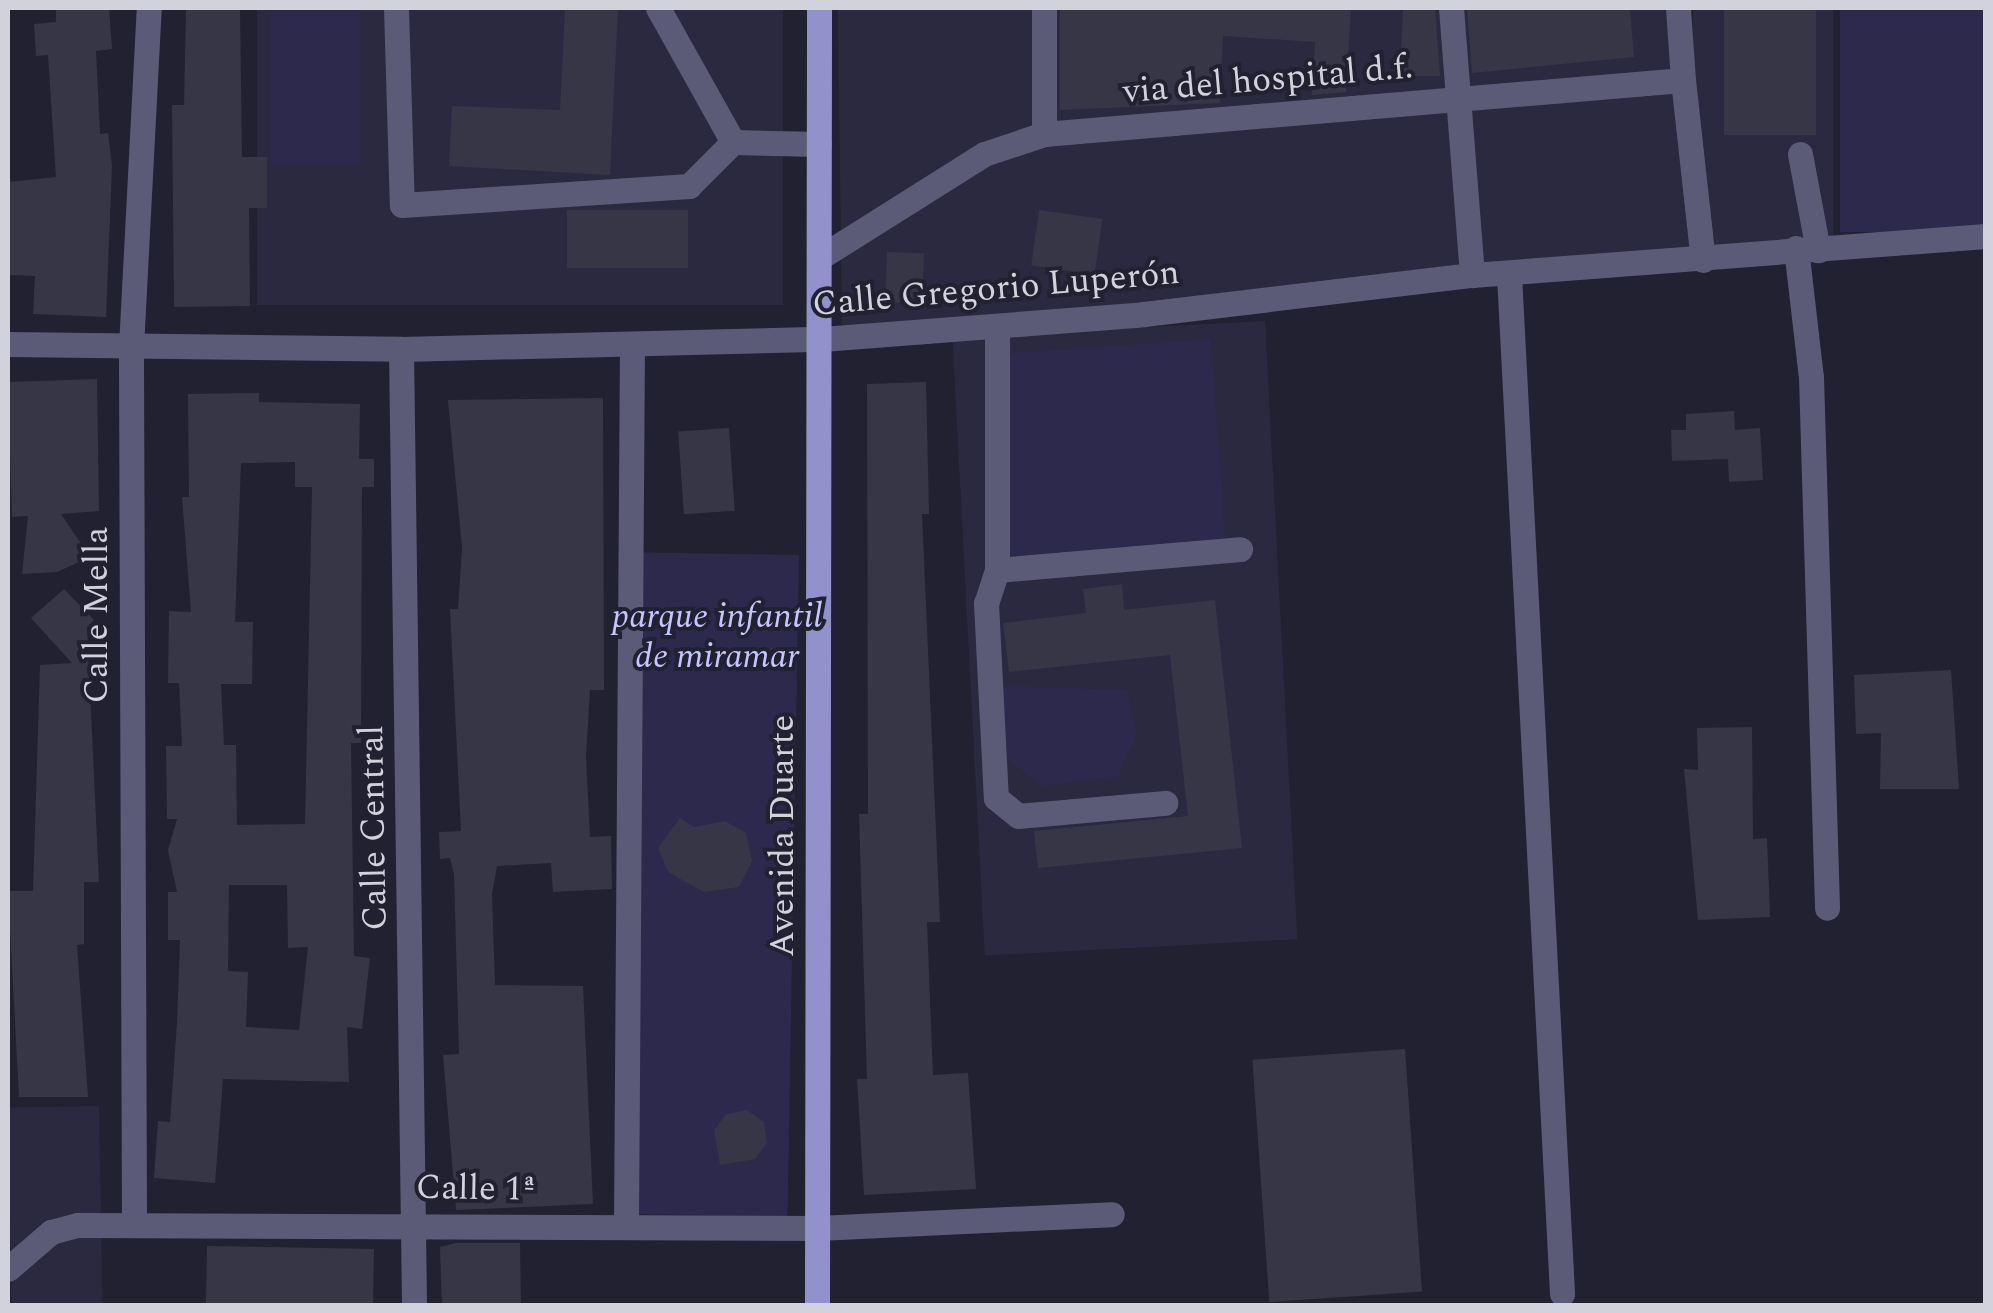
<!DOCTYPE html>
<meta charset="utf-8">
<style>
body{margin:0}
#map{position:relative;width:1993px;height:1313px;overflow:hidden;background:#222131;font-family:Spectral,serif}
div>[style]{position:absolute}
.built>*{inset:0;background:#2a293f;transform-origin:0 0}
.green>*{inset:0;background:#2c294d;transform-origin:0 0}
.building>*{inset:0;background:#363647;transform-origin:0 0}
.minor>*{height:25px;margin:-12.5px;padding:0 12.5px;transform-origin:12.5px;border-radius:12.5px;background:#5b5b77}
.major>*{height:25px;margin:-12.5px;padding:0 12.5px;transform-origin:12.5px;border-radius:12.5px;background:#9391cb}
span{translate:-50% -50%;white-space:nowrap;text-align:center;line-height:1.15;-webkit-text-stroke:8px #222131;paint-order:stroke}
.street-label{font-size:35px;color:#d2d2dd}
.park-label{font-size:35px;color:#c6c5fd;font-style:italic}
.frame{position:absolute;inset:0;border:10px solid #d2d2dd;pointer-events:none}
</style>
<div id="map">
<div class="built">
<i style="left:257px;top:8px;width:526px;height:297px"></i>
<i style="clip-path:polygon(838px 8px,1678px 8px,1695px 249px,842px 332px)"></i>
<i style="left:1693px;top:8px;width:140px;height:242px"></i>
<i style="left:1265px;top:321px;width:619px;height:313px;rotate:87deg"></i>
<i style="left:99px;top:1106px;width:199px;height:91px;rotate:89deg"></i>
</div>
<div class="green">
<i style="left:271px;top:8px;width:89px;height:156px"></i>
<i style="left:1840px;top:8px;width:145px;height:224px"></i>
<i style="left:1211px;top:339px;width:202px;height:216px;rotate:86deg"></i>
<i style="left:799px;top:555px;width:662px;height:161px;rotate:91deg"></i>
<i style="clip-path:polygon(1005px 686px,1127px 690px,1137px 734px,1118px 776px,1042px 786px,1008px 760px,997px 699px)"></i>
</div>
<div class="building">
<i style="clip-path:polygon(56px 8px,109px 8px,112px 49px,96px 51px,100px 134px,108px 133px,112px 166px,106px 317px,33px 314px,35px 276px,8px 275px,8px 182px,56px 177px,48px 55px,36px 56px,34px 24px,56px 22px)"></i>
<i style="clip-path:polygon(186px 8px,240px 8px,242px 157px,267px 157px,267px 208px,249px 208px,250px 306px,174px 307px,172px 105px,184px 105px)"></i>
<i style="clip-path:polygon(565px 8px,618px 8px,610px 175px,449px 166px,452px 106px,560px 110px)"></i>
<i style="clip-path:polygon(1060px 8px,1351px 8px,1346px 92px,1312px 95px,1315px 42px,1223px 36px,1220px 103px,1060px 110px)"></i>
<i style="clip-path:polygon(1403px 8px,1435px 8px,1440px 76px,1400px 76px)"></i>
<i style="clip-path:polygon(1467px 8px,1630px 8px,1634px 57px,1472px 73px)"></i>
<i style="left:1724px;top:8px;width:92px;height:127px"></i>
<i style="left:567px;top:210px;width:121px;height:58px"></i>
<i style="left:1039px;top:210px;width:64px;height:56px;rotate:8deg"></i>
<i style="left:887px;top:252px;width:37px;height:50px;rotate:2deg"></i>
<i style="clip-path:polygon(97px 379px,99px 511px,61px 514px,90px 557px,57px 572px,22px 574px,28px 516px,12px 517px,8px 382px)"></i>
<i style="clip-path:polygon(926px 382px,929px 514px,922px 514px,940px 922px,927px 922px,933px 1075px,968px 1073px,976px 1189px,864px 1195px,857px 1079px,867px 1079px,859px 814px,868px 814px,867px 384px)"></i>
<i style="clip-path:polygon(evenodd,259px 393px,259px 402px,360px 404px,359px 459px,374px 459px,374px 487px,362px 487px,361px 743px,351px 743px,354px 956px,370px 958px,362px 1029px,347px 1027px,349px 1082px,223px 1079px,215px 1183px,154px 1178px,158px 1121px,170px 1122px,177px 1023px,180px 940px,168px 940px,168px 892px,177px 892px,168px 850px,177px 819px,167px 819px,166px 746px,182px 746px,179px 683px,168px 683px,169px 611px,191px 612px,182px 497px,189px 497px,188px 394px,259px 393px,295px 462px,295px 487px,312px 487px,305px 824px,237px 825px,236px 745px,224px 745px,221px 684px,252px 684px,253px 622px,235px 622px,241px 463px,295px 462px,259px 393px,229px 885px,287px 885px,288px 948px,308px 947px,299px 1030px,246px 1027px,248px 972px,228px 971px,229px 885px)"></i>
<i style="clip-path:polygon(603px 398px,604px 690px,590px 690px,586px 757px,590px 837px,611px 836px,612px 889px,553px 892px,551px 863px,497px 866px,492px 894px,495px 985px,583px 986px,593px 1204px,456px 1210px,443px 1055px,459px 1054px,454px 874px,450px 858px,440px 859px,439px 832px,461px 831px,450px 609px,458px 609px,462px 548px,448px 400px)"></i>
<i style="clip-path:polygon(1734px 411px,1735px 430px,1760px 428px,1763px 480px,1729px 482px,1728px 459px,1672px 461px,1671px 430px,1686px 430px,1686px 414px)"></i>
<i style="left:729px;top:428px;width:83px;height:51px;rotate:86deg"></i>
<i style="clip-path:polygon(1122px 584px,1124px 610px,1215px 600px,1242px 848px,1038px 868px,1034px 831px,1188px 816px,1170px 655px,1009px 672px,1003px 623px,1086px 613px,1083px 589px)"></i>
<i style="clip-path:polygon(64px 589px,94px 620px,87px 627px,99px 882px,84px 882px,84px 944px,77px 945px,88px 1097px,19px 1097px,8px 891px,33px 891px,40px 665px,72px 663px,31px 618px)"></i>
<i style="clip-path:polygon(1951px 670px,1959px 789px,1880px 789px,1881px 733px,1856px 734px,1854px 675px)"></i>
<i style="clip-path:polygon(1752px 727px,1753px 839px,1767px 838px,1770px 917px,1698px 920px,1684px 769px,1698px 770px,1697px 728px)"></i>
<i style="clip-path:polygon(680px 818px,694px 827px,725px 821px,746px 833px,752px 861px,739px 887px,704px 892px,668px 872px,658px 848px)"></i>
<i style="left:1405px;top:1049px;width:243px;height:153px;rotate:86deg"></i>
<i style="clip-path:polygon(747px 1110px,764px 1122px,767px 1143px,755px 1159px,720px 1165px,714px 1130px,726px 1114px)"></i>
<i style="clip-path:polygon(456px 1243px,520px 1243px,521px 1306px,442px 1306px,440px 1247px)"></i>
<i style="left:207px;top:1246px;width:167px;height:60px;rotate:1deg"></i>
</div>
<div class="minor">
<i style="left:396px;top:8px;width:197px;rotate:88.3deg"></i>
<i style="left:402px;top:205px;width:288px;rotate:-3.8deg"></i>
<i style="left:689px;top:186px;width:62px;rotate:-45deg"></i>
<i style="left:658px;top:8px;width:154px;rotate:60.8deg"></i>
<i style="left:733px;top:142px;width:86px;rotate:1.3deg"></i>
<i style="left:1044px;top:8px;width:126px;rotate:90deg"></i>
<i style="left:1451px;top:8px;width:268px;rotate:85.5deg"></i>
<i style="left:1683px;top:80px;width:181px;rotate:83.7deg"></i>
<i style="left:1800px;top:154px;width:98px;rotate:79.4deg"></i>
<i style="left:1796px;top:248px;width:130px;rotate:83.4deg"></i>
<i style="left:1811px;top:377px;width:531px;rotate:88.27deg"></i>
<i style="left:819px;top:258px;width:195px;rotate:-32.2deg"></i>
<i style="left:984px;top:154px;width:63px;rotate:-18.4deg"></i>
<i style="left:1044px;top:134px;width:641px;rotate:-4.83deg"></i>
<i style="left:1683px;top:80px;width:72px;rotate:-94deg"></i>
<i style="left:1509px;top:275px;width:1020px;rotate:87.02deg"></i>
<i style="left:997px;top:328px;width:242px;rotate:90deg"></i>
<i style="left:997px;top:570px;width:244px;rotate:-4.9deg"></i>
<i style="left:8px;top:344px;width:393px;rotate:0.7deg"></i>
<i style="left:401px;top:349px;width:421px;rotate:-1.4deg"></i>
<i style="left:822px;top:339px;width:323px;rotate:-4.4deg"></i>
<i style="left:1144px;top:314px;width:330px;rotate:-6.8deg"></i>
<i style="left:1472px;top:275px;width:515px;rotate:-4.34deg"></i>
<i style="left:401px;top:349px;width:957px;rotate:89.22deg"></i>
<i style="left:997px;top:570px;width:35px;rotate:108deg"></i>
<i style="left:986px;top:603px;width:195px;rotate:87.1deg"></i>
<i style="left:996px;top:798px;width:28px;rotate:39deg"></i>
<i style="left:1018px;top:816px;width:148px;rotate:-5.1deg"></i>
<i style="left:134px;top:1223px;width:876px;rotate:-90.2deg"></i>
<i style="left:131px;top:347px;width:339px;rotate:-87deg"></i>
<i style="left:626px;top:1225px;width:880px;rotate:-89.61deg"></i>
<i style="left:8px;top:1269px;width:57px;rotate:-40.7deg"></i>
<i style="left:51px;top:1232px;width:27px;rotate:-15deg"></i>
<i style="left:77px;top:1225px;width:741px;rotate:0.23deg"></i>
<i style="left:818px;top:1228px;width:294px;rotate:-2.7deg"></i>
</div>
<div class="major">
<i style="left:817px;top:1306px;width:1298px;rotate:-89.91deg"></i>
</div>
<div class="street-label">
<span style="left:1268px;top:80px;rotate:-5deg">via del hospital d.f.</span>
<span style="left:996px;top:289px;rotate:-5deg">Calle Gregorio Luperón</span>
<span style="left:97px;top:615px;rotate:-90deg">Calle Mella</span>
<span style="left:374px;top:828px;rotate:-91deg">Calle Central</span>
<span style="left:783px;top:836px;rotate:-90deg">Avenida Duarte</span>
<span style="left:476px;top:1189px;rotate:1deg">Calle 1ª</span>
</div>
<div class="park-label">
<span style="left:717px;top:637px">parque infantil<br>de miramar</span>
</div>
<div class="frame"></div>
</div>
